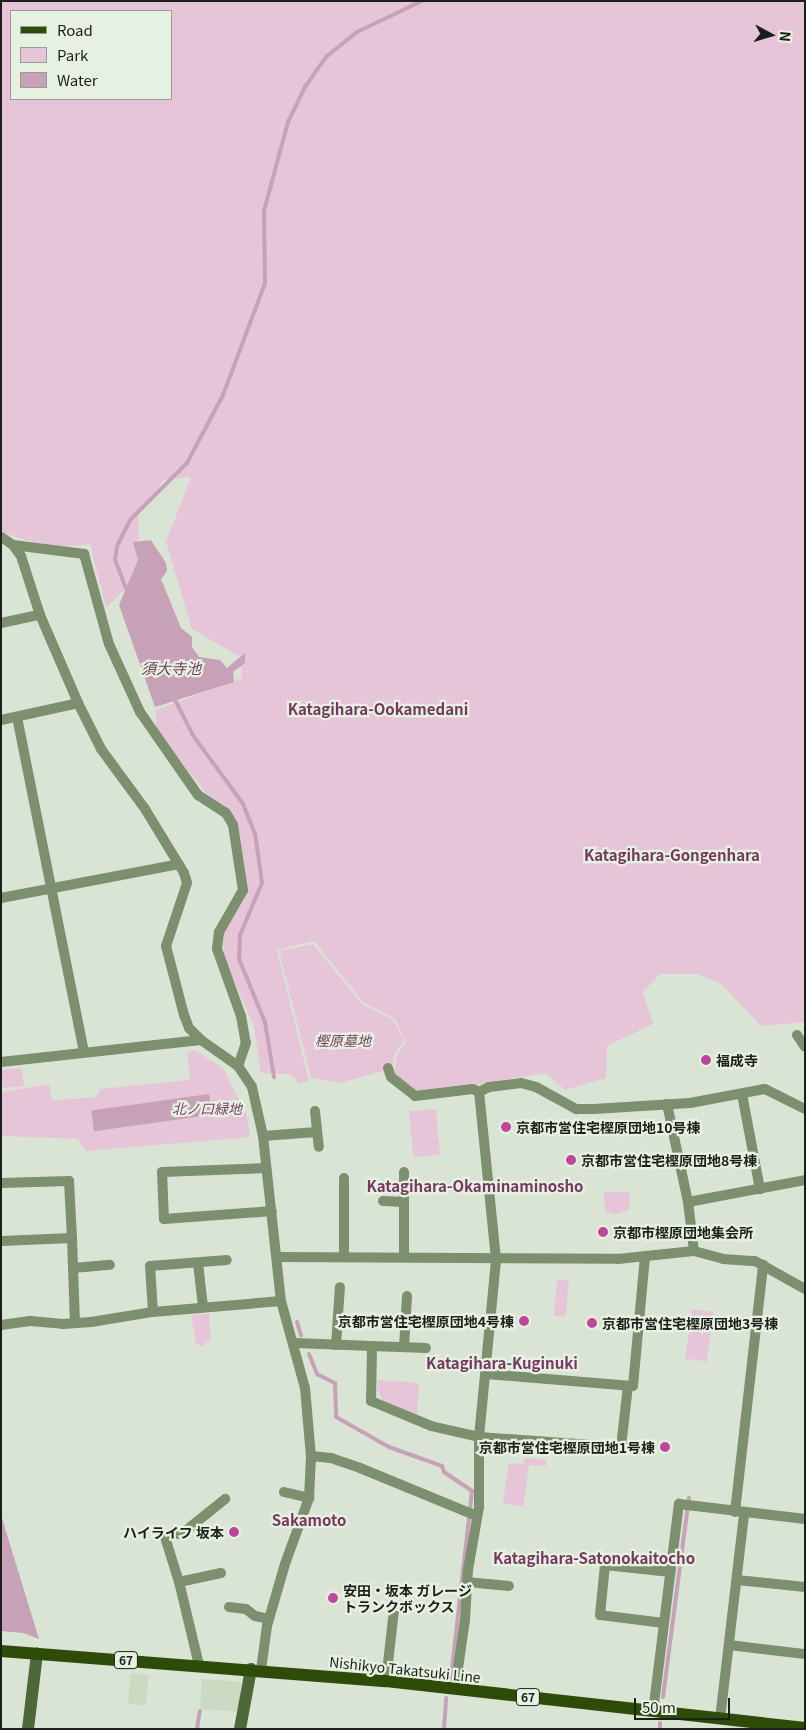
<!DOCTYPE html>
<meta charset="utf-8">
<style>
body{margin:0}
#map{position:relative;width:806px;height:1730px;overflow:hidden;background:#dae4d4;font-family:Georgia,"Noto Sans JP",serif}
div>[style]{position:absolute}
.built>*{inset:0;background:#ccd9c3;transform-origin:0 0}
.green>*{inset:0;background:#e7c5d9;transform-origin:0 0}
.water>*{inset:0;background:#c7a1b8;transform-origin:0 0}
.stream>*{height:4px;margin:-2px;padding:0 2px;transform-origin:2px;border-radius:2px;background:#c7a1b8}
.street>*{height:10px;margin:-5px;padding:0 5px;transform-origin:5px;border-radius:5px;background:#7c8f6f}
.secondary>*{height:12px;margin:-6px;padding:0 6px;transform-origin:6px;border-radius:6px;background:#4d6738}
.primary>*{height:12px;margin:-6px;padding:0 6px;transform-origin:6px;border-radius:6px;background:#2d4b09}
.dots>*{width:14px;height:14px;translate:-50% -50%;box-sizing:border-box;border:2px solid #e7f1e1;border-radius:50%}
span{translate:-50% -50%;white-space:nowrap;text-align:center;line-height:1.15;-webkit-text-stroke:4.5px #e7f1e1;paint-order:stroke}
.shield-label span{padding:1px 4px;background:#e7f1e1;border:1px solid;border-radius:4px;-webkit-text-stroke-width:0}
.shield-label{font-size:12px;color:#1d201a;font-weight:700}
.park-label{font-size:14px;color:#764365;font-style:italic}
.poi-label{font-size:14px;color:#1d201a;font-weight:700}
.left{translate:0 -50%;text-align:left}
.right{translate:-100% -50%;text-align:right}
.street-label{font-size:14px;color:#1d201a}
.water-label{font-size:15px;color:#703e5f;font-style:italic}
.neighbourhood-label{font-size:15px;color:#753961;font-weight:700}
.frame{position:absolute;inset:0;border:2px solid #1d201a;pointer-events:none}
.legend{position:absolute;left:10px;top:10px;width:162px;height:90px;box-sizing:border-box;background:#e7f1e1;border:1px solid #969d91;margin:0;padding:6px 9px;list-style:none;font-size:15px;color:#1d201a}
.legend li{display:flex;align-items:center;gap:10px;height:25px}
.legend b{width:25px;border:1px solid #969d91}
.north{position:absolute;left:746px;top:10px;width:50px;height:50px;-webkit-text-stroke:4px #e7f1e1;paint-order:stroke;rotate:96deg;font-size:14px;font-weight:700;line-height:20px;text-align:center;color:#1d201a}
.north::after{content:'';display:block;margin:auto;width:18px;height:22px;background:#1d201a;clip-path:polygon(50% 0,100% 100%,50% 72%,0 100%)}
.scale{position:absolute;left:634px;top:1698px;width:96px;height:22px;box-sizing:border-box;border:2px solid #1d201a;border-top:0;padding-left:6px;font-size:15px;line-height:18px;white-space:nowrap;color:#1d201a;-webkit-text-stroke:4px #e7f1e1;paint-order:stroke}
</style>
<div id="map">
<div class="built">
<i style="left:131px;top:1673px;width:18px;height:31px;rotate:6deg"></i>
<i style="left:202px;top:1679px;width:39px;height:30px;rotate:4deg"></i>
</div>
<div class="green">
<i style="clip-path:polygon(evenodd,1px 1px,805px 1px,805px 1022px,761px 1026px,720px 983px,697px 974px,660px 974px,643px 992px,653px 1024px,607px 1046px,606px 1078px,565px 1090px,546px 1073px,419px 1094px,395px 1076px,396px 1056px,406px 1042px,395px 1019px,363px 1002px,314px 941px,277px 950px,309px 1081px,299px 1083px,290px 1074px,261px 1073px,254px 1026px,225px 961px,222px 934px,239px 900px,231px 824px,156px 731px,156px 710px,242px 678px,240px 657px,192px 629px,166px 542px,191px 477px,164px 480px,138px 515px,139px 561px,127px 587px,106px 608px,90px 544px,61px 547px,25px 540px,1px 532px,1px 1px,11px 11px,171px 11px,171px 99px,11px 99px,11px 11px)"></i>
<i style="clip-path:polygon(313px 944px,362px 1004px,393px 1020px,404px 1041px,394px 1054px,394px 1062px,386px 1070px,340px 1083px,311px 1078px,279px 951px)"></i>
<i style="clip-path:polygon(195px 1050px,223px 1068px,246px 1113px,250px 1137px,86px 1151px,78px 1139px,1px 1136px,1px 1092px,49px 1084px,52px 1100px,96px 1097px,100px 1089px,190px 1080px,187px 1052px)"></i>
<i style="left:22px;top:1068px;width:18px;height:21px;rotate:84deg"></i>
<i style="left:436px;top:1109px;width:46px;height:27px;rotate:85deg"></i>
<i style="clip-path:polygon(604px 1192px,629px 1192px,629px 1210px,616px 1214px,605px 1211px)"></i>
<i style="left:557px;top:1279px;width:12px;height:37px;rotate:5deg"></i>
<i style="left:692px;top:1309px;width:22px;height:50px;rotate:8deg"></i>
<i style="clip-path:polygon(209px 1314px,211px 1339px,201px 1347px,196px 1343px,191px 1315px)"></i>
<i style="clip-path:polygon(378px 1380px,419px 1383px,417px 1414px,383px 1401px,377px 1389px)"></i>
<i style="clip-path:polygon(524px 1458px,546px 1460px,546px 1466px,529px 1465px,523px 1507px,506px 1504px,503px 1501px,509px 1463px,523px 1464px)"></i>
</div>
<div class="water">
<i style="clip-path:polygon(151px 540px,166px 563px,167px 571px,161px 579px,168px 596px,181px 628px,192px 637px,192px 647px,199px 657px,220px 660px,227px 668px,245px 653px,245px 663px,233px 672px,234px 682px,155px 707px,119px 605px,138px 560px,133px 542px)"></i>
<i style="left:209px;top:1094px;width:21px;height:119px;rotate:82deg"></i>
<i style="clip-path:polygon(1px 1515px,39px 1639px,23px 1633px,1px 1631px)"></i>
</div>
<div class="stream">
<i style="left:127px;top:591px;width:33px;rotate:-111deg"></i>
<i style="left:115px;top:560px;width:14px;rotate:-82deg"></i>
<i style="left:117px;top:546px;width:30px;rotate:-63deg"></i>
<i style="left:131px;top:519px;width:79px;rotate:-45deg"></i>
<i style="left:187px;top:463px;width:77px;rotate:-62.1deg"></i>
<i style="left:223px;top:395px;width:120px;rotate:-69.4deg"></i>
<i style="left:265px;top:283px;width:72px;rotate:-90.8deg"></i>
<i style="left:264px;top:211px;width:92px;rotate:-74.9deg"></i>
<i style="left:288px;top:122px;width:39px;rotate:-64deg"></i>
<i style="left:305px;top:87px;width:37px;rotate:-55deg"></i>
<i style="left:326px;top:57px;width:40px;rotate:-39deg"></i>
<i style="left:357px;top:32px;width:72px;rotate:-25.5deg"></i>
<i style="left:175px;top:700px;width:38px;rotate:63deg"></i>
<i style="left:192px;top:734px;width:87px;rotate:53.9deg"></i>
<i style="left:243px;top:804px;width:31px;rotate:68deg"></i>
<i style="left:255px;top:833px;width:50px;rotate:82deg"></i>
<i style="left:262px;top:883px;width:56px;rotate:112.9deg"></i>
<i style="left:240px;top:935px;width:24px;rotate:92deg"></i>
<i style="left:239px;top:959px;width:68px;rotate:67.6deg"></i>
<i style="left:265px;top:1022px;width:56px;rotate:80.7deg"></i>
<i style="left:297px;top:1322px;width:14px;rotate:73deg"></i>
<i style="left:309px;top:1354px;width:22px;rotate:68deg"></i>
<i style="left:317px;top:1374px;width:20px;rotate:27deg"></i>
<i style="left:335px;top:1383px;width:34px;rotate:88deg"></i>
<i style="left:336px;top:1417px;width:61px;rotate:29.5deg"></i>
<i style="left:389px;top:1447px;width:56px;rotate:19.7deg"></i>
<i style="left:442px;top:1466px;width:6px;rotate:72deg"></i>
<i style="left:444px;top:1472px;width:34px;rotate:34deg"></i>
<i style="left:472px;top:1491px;width:188px;rotate:96.4deg"></i>
<i style="left:663px;top:1697px;width:201px;rotate:-82.6deg"></i>
<i style="left:197px;top:1729px;width:18px;rotate:-81deg"></i>
<i style="left:444px;top:1729px;width:31px;rotate:-86deg"></i>
<i style="left:660px;top:1729px;width:6px;rotate:-90deg"></i>
</div>
<div class="street">
<i style="left:1px;top:537px;width:14px;rotate:34deg"></i>
<i style="left:13px;top:545px;width:72px;rotate:7.2deg"></i>
<i style="left:84px;top:554px;width:93px;rotate:74.5deg"></i>
<i style="left:109px;top:644px;width:75px;rotate:65.5deg"></i>
<i style="left:140px;top:712px;width:101px;rotate:55.1deg"></i>
<i style="left:198px;top:795px;width:33px;rotate:33deg"></i>
<i style="left:226px;top:813px;width:14px;rotate:60deg"></i>
<i style="left:233px;top:825px;width:66px;rotate:81.3deg"></i>
<i style="left:243px;top:890px;width:48px;rotate:119.7deg"></i>
<i style="left:219px;top:932px;width:17px;rotate:97deg"></i>
<i style="left:217px;top:949px;width:71px;rotate:70.3deg"></i>
<i style="left:241px;top:1016px;width:27px;rotate:80deg"></i>
<i style="left:246px;top:1043px;width:24px;rotate:109deg"></i>
<i style="left:13px;top:545px;width:14px;rotate:54deg"></i>
<i style="left:21px;top:556px;width:62px;rotate:72.1deg"></i>
<i style="left:40px;top:615px;width:96px;rotate:66.6deg"></i>
<i style="left:78px;top:703px;width:51px;rotate:63.4deg"></i>
<i style="left:101px;top:749px;width:74px;rotate:53.7deg"></i>
<i style="left:145px;top:809px;width:75px;rotate:58.6deg"></i>
<i style="left:184px;top:873px;width:10px;rotate:73deg"></i>
<i style="left:187px;top:883px;width:66px;rotate:108.4deg"></i>
<i style="left:166px;top:946px;width:71px;rotate:75.4deg"></i>
<i style="left:184px;top:1015px;width:14px;rotate:69deg"></i>
<i style="left:189px;top:1028px;width:17px;rotate:45deg"></i>
<i style="left:1px;top:623px;width:40px;rotate:-12deg"></i>
<i style="left:17px;top:717px;width:342px;rotate:78.7deg"></i>
<i style="left:1px;top:720px;width:79px;rotate:-12.4deg"></i>
<i style="left:1px;top:898px;width:181px;rotate:-10.8deg"></i>
<i style="left:797px;top:1035px;width:14px;rotate:56deg"></i>
<i style="left:1px;top:1062px;width:201px;rotate:-6.3deg"></i>
<i style="left:201px;top:1040px;width:45px;rotate:35.1deg"></i>
<i style="left:238px;top:1066px;width:25px;rotate:56deg"></i>
<i style="left:252px;top:1087px;width:50px;rotate:77.3deg"></i>
<i style="left:263px;top:1136px;width:166px;rotate:83.8deg"></i>
<i style="left:281px;top:1301px;width:90px;rotate:74.6deg"></i>
<i style="left:305px;top:1388px;width:68px;rotate:85deg"></i>
<i style="left:311px;top:1456px;width:42px;rotate:92.7deg"></i>
<i style="left:309px;top:1498px;width:70px;rotate:110deg"></i>
<i style="left:285px;top:1564px;width:65px;rotate:106.2deg"></i>
<i style="left:267px;top:1626px;width:44px;rotate:97.8deg"></i>
<i style="left:388px;top:1068px;width:9px;rotate:72deg"></i>
<i style="left:391px;top:1077px;width:31px;rotate:38deg"></i>
<i style="left:415px;top:1096px;width:58px;rotate:-6.9deg"></i>
<i style="left:473px;top:1089px;width:7px;rotate:27deg"></i>
<i style="left:742px;top:1094px;width:97px;rotate:79.3deg"></i>
<i style="left:667px;top:1104px;width:100px;rotate:77.9deg"></i>
<i style="left:688px;top:1202px;width:49px;rotate:83deg"></i>
<i style="left:315px;top:1111px;width:36px;rotate:84deg"></i>
<i style="left:263px;top:1136px;width:54px;rotate:-4.2deg"></i>
<i style="left:266px;top:1168px;width:104px;rotate:177.8deg"></i>
<i style="left:162px;top:1172px;width:47px;rotate:87.6deg"></i>
<i style="left:164px;top:1219px;width:108px;rotate:-4.2deg"></i>
<i style="left:404px;top:1172px;width:85px;rotate:90deg"></i>
<i style="left:1px;top:1183px;width:68px;rotate:-1.7deg"></i>
<i style="left:69px;top:1181px;width:57px;rotate:87deg"></i>
<i style="left:72px;top:1238px;width:71px;rotate:177.6deg"></i>
<i style="left:383px;top:1201px;width:21px;rotate:3deg"></i>
<i style="left:688px;top:1202px;width:119px;rotate:-10.6deg"></i>
<i style="left:72px;top:1238px;width:85px;rotate:88deg"></i>
<i style="left:344px;top:1256px;width:78px;rotate:-90deg"></i>
<i style="left:277px;top:1257px;width:341px;rotate:0.3deg"></i>
<i style="left:618px;top:1259px;width:76px;rotate:-6deg"></i>
<i style="left:694px;top:1251px;width:30px;rotate:15deg"></i>
<i style="left:723px;top:1259px;width:32px;rotate:4deg"></i>
<i style="left:755px;top:1261px;width:57px;rotate:29.2deg"></i>
<i style="left:198px;top:1263px;width:44px;rotate:83.5deg"></i>
<i style="left:73px;top:1268px;width:37px;rotate:-5deg"></i>
<i style="left:153px;top:1312px;width:46px;rotate:-93.7deg"></i>
<i style="left:150px;top:1266px;width:77px;rotate:-4.5deg"></i>
<i style="left:1px;top:1325px;width:29px;rotate:-8deg"></i>
<i style="left:30px;top:1321px;width:33px;rotate:5deg"></i>
<i style="left:63px;top:1324px;width:28px;rotate:-4deg"></i>
<i style="left:91px;top:1322px;width:63px;rotate:-9.2deg"></i>
<i style="left:153px;top:1312px;width:128px;rotate:-4.9deg"></i>
<i style="left:295px;top:1343px;width:77px;rotate:2.2deg"></i>
<i style="left:372px;top:1346px;width:55px;rotate:91deg"></i>
<i style="left:371px;top:1401px;width:65px;rotate:22.6deg"></i>
<i style="left:431px;top:1426px;width:49px;rotate:12.9deg"></i>
<i style="left:479px;top:1437px;width:142px;rotate:4deg"></i>
<i style="left:621px;top:1447px;width:61px;rotate:-83.5deg"></i>
<i style="left:336px;top:1345px;width:58px;rotate:-86.1deg"></i>
<i style="left:372px;top:1346px;width:54px;rotate:2.1deg"></i>
<i style="left:404px;top:1347px;width:51px;rotate:-86.6deg"></i>
<i style="left:486px;top:1374px;width:147px;rotate:4.7deg"></i>
<i style="left:633px;top:1386px;width:130px;rotate:-84.7deg"></i>
<i style="left:621px;top:1447px;width:24px;rotate:5deg"></i>
<i style="left:311px;top:1456px;width:20px;rotate:6deg"></i>
<i style="left:331px;top:1458px;width:31px;rotate:19deg"></i>
<i style="left:360px;top:1468px;width:126px;rotate:22.3deg"></i>
<i style="left:284px;top:1492px;width:26px;rotate:13deg"></i>
<i style="left:735px;top:1512px;width:249px;rotate:-83.5deg"></i>
<i style="left:737px;top:1580px;width:68px;rotate:5.9deg"></i>
<i style="left:179px;top:1582px;width:43px;rotate:-12.1deg"></i>
<i style="left:467px;top:1582px;width:42px;rotate:5.4deg"></i>
<i style="left:229px;top:1607px;width:17px;rotate:7deg"></i>
<i style="left:246px;top:1609px;width:11px;rotate:38deg"></i>
<i style="left:255px;top:1616px;width:14px;rotate:12deg"></i>
<i style="left:664px;top:1623px;width:64px;rotate:-172.9deg"></i>
<i style="left:600px;top:1615px;width:50px;rotate:-84.3deg"></i>
<i style="left:605px;top:1565px;width:66px;rotate:6.1deg"></i>
<i style="left:729px;top:1645px;width:77px;rotate:6.8deg"></i>
<i style="left:199px;top:1665px;width:85px;rotate:-103.5deg"></i>
<i style="left:179px;top:1582px;width:47px;rotate:-107.3deg"></i>
<i style="left:165px;top:1537px;width:20px;rotate:-15deg"></i>
<i style="left:184px;top:1532px;width:53px;rotate:-38.8deg"></i>
<i style="left:386px;top:1681px;width:71px;rotate:-83.6deg"></i>
<i style="left:455px;top:1689px;width:70px;rotate:-81.8deg"></i>
<i style="left:465px;top:1620px;width:50px;rotate:-86.6deg"></i>
<i style="left:468px;top:1570px;width:64px;rotate:-80.1deg"></i>
<i style="left:479px;top:1507px;width:70px;rotate:-90deg"></i>
<i style="left:479px;top:1437px;width:179px;rotate:-84.5deg"></i>
<i style="left:496px;top:1259px;width:168px;rotate:-95.8deg"></i>
<i style="left:479px;top:1092px;width:11px;rotate:-27deg"></i>
<i style="left:489px;top:1087px;width:32px;rotate:-7deg"></i>
<i style="left:521px;top:1083px;width:16px;rotate:15deg"></i>
<i style="left:536px;top:1087px;width:46px;rotate:28.8deg"></i>
<i style="left:576px;top:1109px;width:18px"></i>
<i style="left:594px;top:1109px;width:96px;rotate:-3.6deg"></i>
<i style="left:690px;top:1103px;width:76px;rotate:-10.6deg"></i>
<i style="left:765px;top:1089px;width:45px;rotate:26.6deg"></i>
<i style="left:653px;top:1712px;width:210px;rotate:-82.9deg"></i>
<i style="left:679px;top:1504px;width:127px;rotate:6.8deg"></i>
<i style="left:720px;top:1719px;width:206px;rotate:-83.3deg"></i>
</div>
<div class="secondary">
<i style="left:28px;top:1729px;width:76px;rotate:-83.2deg"></i>
<i style="left:240px;top:1729px;width:61px;rotate:-79.6deg"></i>
</div>
<div class="primary">
<i style="left:1px;top:1651px;width:386px;rotate:4.5deg"></i>
<i style="left:386px;top:1681px;width:422px;rotate:6.4deg"></i>
</div>
<div class="dots">
<i style="left:706px;top:1060px;background:#bf479b"></i>
<i style="left:506px;top:1127px;background:#bf479b"></i>
<i style="left:571px;top:1160px;background:#bf479b"></i>
<i style="left:603px;top:1232px;background:#bf479b"></i>
<i style="left:524px;top:1321px;background:#bf479b"></i>
<i style="left:592px;top:1323px;background:#bf479b"></i>
<i style="left:665px;top:1447px;background:#bf479b"></i>
<i style="left:234px;top:1532px;background:#bf479b"></i>
<i style="left:333px;top:1598px;background:#bf479b"></i>
</div>
<div class="shield-label">
<span style="left:126px;top:1660px">67</span>
<span style="left:528px;top:1697px">67</span>
</div>
<div class="park-label">
<span style="left:343px;top:1040px">樫原墓地</span>
<span style="left:207px;top:1108px">北ノ口緑地</span>
</div>
<div class="poi-label">
<span class="left" style="left:716px;top:1060px">福成寺</span>
<span class="left" style="left:516px;top:1127px">京都市営住宅樫原団地10号棟</span>
<span class="left" style="left:581px;top:1160px">京都市営住宅樫原団地8号棟</span>
<span class="left" style="left:613px;top:1232px">京都市樫原団地集会所</span>
<span class="right" style="left:514px;top:1321px">京都市営住宅樫原団地4号棟</span>
<span class="left" style="left:602px;top:1323px">京都市営住宅樫原団地3号棟</span>
<span class="right" style="left:655px;top:1447px">京都市営住宅樫原団地1号棟</span>
<span class="right" style="left:224px;top:1532px">ハイライフ 坂本</span>
<span class="left" style="left:343px;top:1598px">安田・坂本 ガレージ<br>トランクボックス</span>
</div>
<div class="street-label">
<span style="left:405px;top:1669px;rotate:6deg">Nishikyo Takatsuki Line</span>
</div>
<div class="water-label">
<span style="left:171px;top:668px">須大寺池</span>
</div>
<div class="neighbourhood-label">
<span style="left:378px;top:709px">Katagihara-Ookamedani</span>
<span style="left:672px;top:855px">Katagihara-Gongenhara</span>
<span style="left:475px;top:1186px">Katagihara-Okaminaminosho</span>
<span style="left:502px;top:1363px">Katagihara-Kuginuki</span>
<span style="left:309px;top:1520px">Sakamoto</span>
<span style="left:594px;top:1558px">Katagihara-Satonokaitocho</span>
</div>
<div class="frame"></div>
<ul class="legend">
<li><b style="height:6px;background:#2d4b09"></b>Road</li>
<li><b style="height:14px;background:#e7c5d9"></b>Park</li>
<li><b style="height:14px;background:#c7a1b8"></b>Water</li>
</ul>
<div class="north">N</div>
<div class="scale">50 m</div>
</div>
